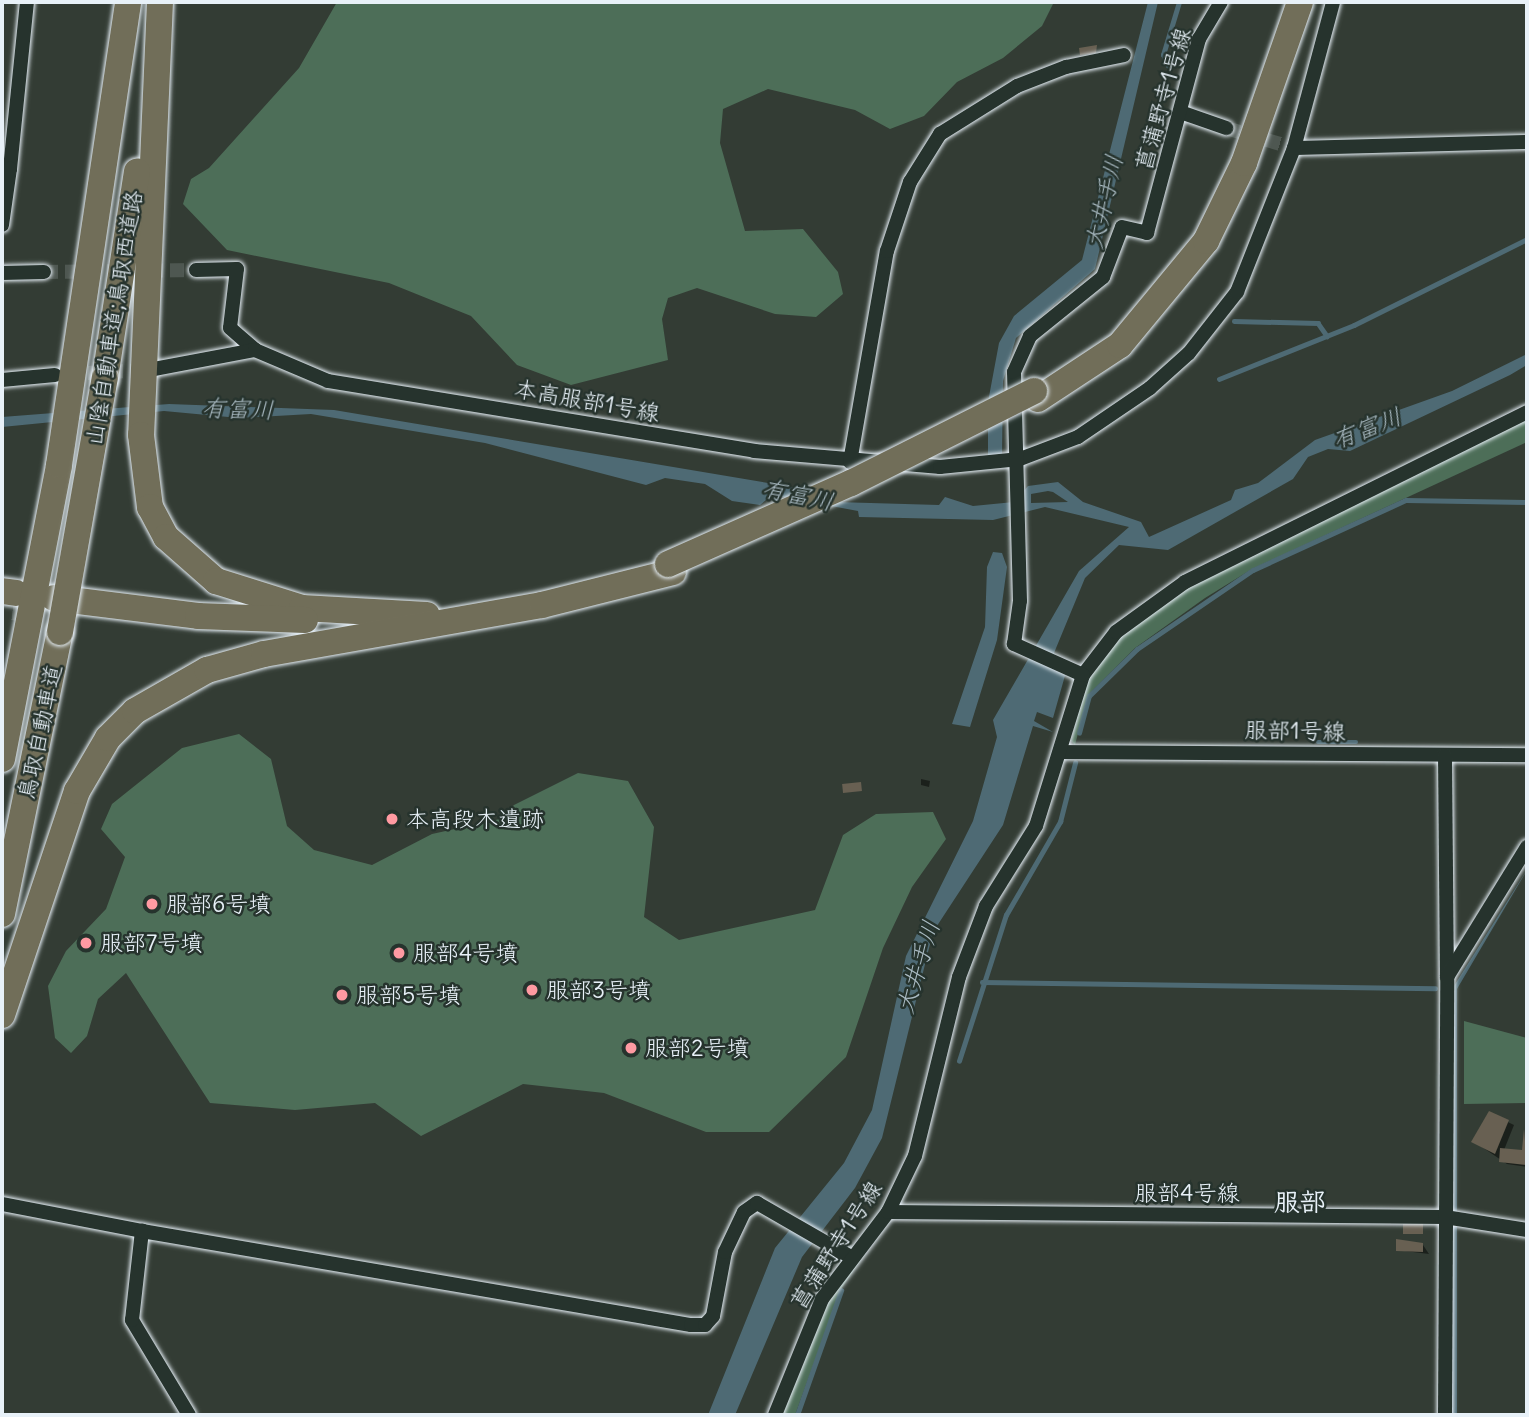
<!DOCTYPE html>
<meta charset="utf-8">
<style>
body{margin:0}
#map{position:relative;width:1529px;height:1417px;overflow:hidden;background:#333c34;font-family:Delius,"Klee One",sans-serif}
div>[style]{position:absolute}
.green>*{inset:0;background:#4d6e58}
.water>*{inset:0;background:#4e6a74}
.shadow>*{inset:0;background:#0007}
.stream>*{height:4.5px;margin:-2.25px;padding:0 2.25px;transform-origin:2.25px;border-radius:2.25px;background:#4e6a74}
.building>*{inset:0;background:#686052;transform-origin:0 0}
.street-tunnel>*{height:14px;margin-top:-7px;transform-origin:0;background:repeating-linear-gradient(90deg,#4e5751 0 14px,transparent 0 21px)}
.highway-tunnel>*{height:26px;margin-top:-13px;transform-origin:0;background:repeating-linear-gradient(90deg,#4e5751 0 26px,transparent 0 39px)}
.roads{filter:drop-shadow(0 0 2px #e8f1f8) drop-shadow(0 0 2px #e8f1f8)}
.street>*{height:14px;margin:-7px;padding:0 7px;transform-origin:7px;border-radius:7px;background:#26332d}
.highway>*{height:26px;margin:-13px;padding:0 13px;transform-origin:13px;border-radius:13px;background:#716e59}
.bridges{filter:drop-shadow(0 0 2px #e8f1f8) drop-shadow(0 0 2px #e8f1f8)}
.highway-bridge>*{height:26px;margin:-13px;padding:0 13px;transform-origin:13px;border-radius:13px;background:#716e59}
.dots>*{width:19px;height:19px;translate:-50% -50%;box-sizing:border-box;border:4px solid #26332d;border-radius:50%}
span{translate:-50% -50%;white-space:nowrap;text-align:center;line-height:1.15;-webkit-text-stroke:5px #26332d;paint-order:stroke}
.street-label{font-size:23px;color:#e8f1f8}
.poi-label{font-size:23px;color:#e8f1f8}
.left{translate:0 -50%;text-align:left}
.water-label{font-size:24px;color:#aabbc3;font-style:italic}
.quarter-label{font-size:26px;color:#e8f1f8;font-weight:700}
.frame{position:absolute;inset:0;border:4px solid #e8f1f8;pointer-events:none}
</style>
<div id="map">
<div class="green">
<i style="clip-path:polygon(337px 2px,1054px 2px,1042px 26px,1003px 58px,957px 82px,924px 116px,890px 129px,855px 110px,768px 89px,723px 109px,720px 143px,745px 231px,803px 229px,838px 272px,843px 294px,816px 317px,775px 314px,697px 288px,668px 298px,662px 319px,668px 360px,571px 385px,517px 365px,471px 316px,389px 283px,227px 250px,183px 204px,191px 179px,209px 168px,299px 68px)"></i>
<i style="clip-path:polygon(1527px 416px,1527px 442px,1252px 569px,1205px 598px,1135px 648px,1088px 695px,1075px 745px,1071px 741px,1088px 674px,1116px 637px,1214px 569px)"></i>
<i style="clip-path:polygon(239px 734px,271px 759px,287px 826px,314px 850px,372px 865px,432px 834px,500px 819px,514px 805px,578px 773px,628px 781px,654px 827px,644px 917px,679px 940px,815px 910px,843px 835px,876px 814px,933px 812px,946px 839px,912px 887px,883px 948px,846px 1057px,769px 1132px,706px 1132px,604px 1093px,523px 1084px,421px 1136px,375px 1103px,295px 1110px,210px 1103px,126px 973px,98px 999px,87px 1036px,71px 1053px,55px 1038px,48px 986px,66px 951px,106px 909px,125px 857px,101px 829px,112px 804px,182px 748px)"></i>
<i style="clip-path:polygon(1464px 1021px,1527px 1038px,1527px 1103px,1464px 1104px)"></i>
<i style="clip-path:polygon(890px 1217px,841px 1289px,795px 1415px,779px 1415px,826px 1300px)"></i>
</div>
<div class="water">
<i style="clip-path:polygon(1148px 2px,1158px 2px,1095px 269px,1016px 338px,1003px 381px,1002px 455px,988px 455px,988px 402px,999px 343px,1014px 316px,1082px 260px)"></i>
<i style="clip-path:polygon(evenodd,1527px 354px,1527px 365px,1510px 375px,1350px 451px,1328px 449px,1308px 457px,1293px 479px,1168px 550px,1119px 545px,1085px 578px,1054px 653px,1066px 672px,1053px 718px,1037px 712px,1034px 721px,1053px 732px,1033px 726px,1003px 825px,933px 932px,882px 1138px,855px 1188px,802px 1257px,735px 1415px,708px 1415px,775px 1248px,844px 1163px,872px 1110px,906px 956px,973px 821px,997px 737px,993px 720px,1079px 571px,1129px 527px,1045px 507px,993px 520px,859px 517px,858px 511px,772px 495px,760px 505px,732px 501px,705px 484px,665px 478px,646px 485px,485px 443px,311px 414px,239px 418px,164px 411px,2px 427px,2px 417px,169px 404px,334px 410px,798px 488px,796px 493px,836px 502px,939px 505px,945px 497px,973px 506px,1014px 502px,1028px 486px,1058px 482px,1083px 502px,1141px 522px,1149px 537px,1231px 500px,1235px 490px,1258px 483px,1315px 440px,1452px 391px,1527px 354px,1048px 491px,1053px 492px,1068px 502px,1031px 503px,1031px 494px,1048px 491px)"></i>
<i style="clip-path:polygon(993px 552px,1002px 553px,1007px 567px,997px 640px,970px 727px,952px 724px,985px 627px,987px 567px)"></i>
<i style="clip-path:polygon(1527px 870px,1457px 989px,1457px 1415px,1450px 1415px,1454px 986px)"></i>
</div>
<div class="shadow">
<i style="clip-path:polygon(921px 779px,930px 781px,929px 787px,921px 785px)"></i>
<i style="clip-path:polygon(1489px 1113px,1514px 1125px,1504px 1150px,1524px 1152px,1527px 1131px,1527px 1167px,1507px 1164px,1479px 1145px)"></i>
<i style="clip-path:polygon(1423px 1245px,1429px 1254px,1397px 1250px)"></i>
</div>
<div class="stream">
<i style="left:1168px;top:66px;width:12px;rotate:-114deg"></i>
<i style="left:1163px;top:55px;width:55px;rotate:-73.2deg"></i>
<i style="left:1234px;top:321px;width:84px;rotate:1.4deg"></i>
<i style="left:1318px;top:323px;width:16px;rotate:55deg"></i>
<i style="left:1219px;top:379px;width:145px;rotate:-21.8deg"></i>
<i style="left:1354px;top:325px;width:193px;rotate:-26.4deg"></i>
<i style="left:1079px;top:733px;width:38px;rotate:-75deg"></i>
<i style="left:1089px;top:696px;width:67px;rotate:-44.4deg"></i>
<i style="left:1137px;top:649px;width:140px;rotate:-34.3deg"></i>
<i style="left:1253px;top:570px;width:168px;rotate:-24.6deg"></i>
<i style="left:1406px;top:500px;width:121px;rotate:0.9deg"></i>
<i style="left:1318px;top:742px;width:38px"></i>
<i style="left:982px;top:982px;width:453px;rotate:0.8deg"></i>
<i style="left:959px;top:1061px;width:153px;rotate:-72.2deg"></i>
<i style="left:1006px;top:915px;width:108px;rotate:-59.9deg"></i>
<i style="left:1060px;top:822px;width:61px;rotate:-75.7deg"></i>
<i style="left:797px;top:1415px;width:132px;rotate:-70.5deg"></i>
</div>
<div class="building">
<i style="clip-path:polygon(1097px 45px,1096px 53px,1080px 55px,1079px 48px)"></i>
<i style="left:861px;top:782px;width:9px;height:19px;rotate:84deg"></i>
<i style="clip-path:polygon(1489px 1111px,1509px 1120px,1495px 1154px,1471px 1142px)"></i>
<i style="clip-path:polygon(1524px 1129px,1527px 1165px,1499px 1162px,1500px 1148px,1522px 1150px)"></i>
<i style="left:1403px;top:1224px;width:20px;height:10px"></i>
<i style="clip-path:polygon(1396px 1239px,1423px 1243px,1423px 1252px,1396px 1251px)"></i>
</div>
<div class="street-tunnel">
<i style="left:1226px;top:128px;width:71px;rotate:16.4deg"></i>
<i style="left:44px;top:272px;width:152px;rotate:-0.8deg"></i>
<i style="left:67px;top:374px;width:81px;rotate:-2.8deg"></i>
</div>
<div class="highway-tunnel">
<i style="left:13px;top:607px;width:39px;rotate:7deg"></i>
</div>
<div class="roads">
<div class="street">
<i style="left:1183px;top:113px;width:46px;rotate:19.2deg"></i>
<i style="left:1294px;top:148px;width:233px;rotate:-1.5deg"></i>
<i style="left:2px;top:168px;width:8px;rotate:7deg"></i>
<i style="left:10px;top:169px;width:168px;rotate:-84.2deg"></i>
<i style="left:2px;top:225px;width:57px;rotate:-81.9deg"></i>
<i style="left:196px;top:270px;width:41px;rotate:-1.4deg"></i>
<i style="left:237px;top:269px;width:59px;rotate:96.8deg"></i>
<i style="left:230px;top:328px;width:33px;rotate:41deg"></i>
<i style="left:2px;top:273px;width:42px;rotate:-1.4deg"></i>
<i style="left:154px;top:369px;width:103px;rotate:-10.7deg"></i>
<i style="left:255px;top:350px;width:79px;rotate:23deg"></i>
<i style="left:328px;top:381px;width:432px;rotate:9.3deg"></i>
<i style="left:754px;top:451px;width:187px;rotate:4.9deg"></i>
<i style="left:940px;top:467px;width:80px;rotate:-5.7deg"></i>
<i style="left:1020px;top:459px;width:62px;rotate:-20.8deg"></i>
<i style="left:1078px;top:437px;width:87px;rotate:-34.2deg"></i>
<i style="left:1150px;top:388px;width:52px;rotate:-41.9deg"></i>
<i style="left:1189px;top:353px;width:78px;rotate:-51.8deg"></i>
<i style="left:1237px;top:292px;width:155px;rotate:-68.4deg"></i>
<i style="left:1294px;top:148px;width:151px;rotate:-75deg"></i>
<i style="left:2px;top:380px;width:53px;rotate:-5.4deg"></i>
<i style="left:850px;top:462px;width:214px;rotate:-80.1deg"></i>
<i style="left:887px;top:251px;width:73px;rotate:-71.6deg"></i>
<i style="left:910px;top:182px;width:57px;rotate:-58deg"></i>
<i style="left:940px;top:134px;width:91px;rotate:-31.9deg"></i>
<i style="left:1017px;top:86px;width:53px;rotate:-21.2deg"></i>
<i style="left:1066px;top:67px;width:59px;rotate:-11.7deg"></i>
<i style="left:1083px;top:675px;width:54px;rotate:-52.5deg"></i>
<i style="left:1116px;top:632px;width:85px;rotate:-35.9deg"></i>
<i style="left:1185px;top:582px;width:382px;rotate:-26.4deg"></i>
<i style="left:1062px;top:752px;width:465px;rotate:0.4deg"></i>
<i style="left:1445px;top:755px;width:222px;rotate:89.5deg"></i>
<i style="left:2px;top:1204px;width:143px;rotate:10.9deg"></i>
<i style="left:888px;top:1212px;width:557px;rotate:0.51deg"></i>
<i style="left:1445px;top:1217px;width:83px;rotate:9deg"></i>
<i style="left:189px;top:1415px;width:111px;rotate:-121deg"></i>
<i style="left:132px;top:1320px;width:90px;rotate:-83.6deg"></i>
<i style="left:142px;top:1231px;width:557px;rotate:9.72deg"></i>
<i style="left:691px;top:1325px;width:14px"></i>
<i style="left:705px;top:1325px;width:12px;rotate:-48deg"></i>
<i style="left:713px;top:1316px;width:65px;rotate:-79.4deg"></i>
<i style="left:725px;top:1252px;width:44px;rotate:-64.6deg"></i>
<i style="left:744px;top:1212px;width:16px;rotate:-35deg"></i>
<i style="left:757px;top:1203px;width:106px;rotate:29.9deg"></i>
<i style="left:775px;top:1415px;width:125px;rotate:-67.9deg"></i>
<i style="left:822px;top:1299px;width:109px;rotate:-52.8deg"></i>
<i style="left:888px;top:1212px;width:62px;rotate:-64.3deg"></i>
<i style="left:915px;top:1156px;width:184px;rotate:-76.2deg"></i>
<i style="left:959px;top:977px;width:76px;rotate:-69.2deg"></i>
<i style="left:986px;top:906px;width:94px;rotate:-58deg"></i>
<i style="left:1036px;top:826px;width:158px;rotate:-72.7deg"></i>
<i style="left:1083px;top:675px;width:76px;rotate:-155.8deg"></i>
<i style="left:1014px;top:644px;width:43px;rotate:-82.1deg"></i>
<i style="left:1020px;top:601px;width:229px;rotate:-91.5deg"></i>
<i style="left:1014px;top:372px;width:39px;rotate:-66deg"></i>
<i style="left:1030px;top:336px;width:94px;rotate:-38.9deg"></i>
<i style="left:1103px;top:277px;width:53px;rotate:-69.2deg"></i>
<i style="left:1122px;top:227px;width:26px;rotate:13deg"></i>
<i style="left:1147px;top:233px;width:201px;rotate:-75deg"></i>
<i style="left:1199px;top:39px;width:43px;rotate:-59.3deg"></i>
<i style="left:1445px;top:1415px;width:438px;rotate:-89.7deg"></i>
<i style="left:1447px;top:977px;width:153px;rotate:-58.4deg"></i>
</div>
<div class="highway">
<i style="left:160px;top:2px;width:433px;rotate:92.5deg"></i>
<i style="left:141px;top:435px;width:73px;rotate:82.9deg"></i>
<i style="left:150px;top:507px;width:34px;rotate:62deg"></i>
<i style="left:166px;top:537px;width:67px;rotate:41.3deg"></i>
<i style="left:216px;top:581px;width:90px;rotate:17.4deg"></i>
<i style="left:302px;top:608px;width:125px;rotate:3.2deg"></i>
<i style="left:105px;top:378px;width:209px;rotate:-81.2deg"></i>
<i style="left:1038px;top:399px;width:98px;rotate:-33.4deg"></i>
<i style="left:1120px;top:345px;width:135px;rotate:-50.4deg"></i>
<i style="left:1206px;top:241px;width:87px;rotate:-64deg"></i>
<i style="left:1244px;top:163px;width:170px;rotate:-70.8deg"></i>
<i style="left:2px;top:591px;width:14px;rotate:8deg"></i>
<i style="left:54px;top:598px;width:145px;rotate:7.1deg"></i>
<i style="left:198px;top:616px;width:107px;rotate:2.1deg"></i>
<i style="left:2px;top:759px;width:299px;rotate:-79deg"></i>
<i style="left:59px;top:465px;width:468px;rotate:-81.5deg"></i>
<i style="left:2px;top:914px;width:288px;rotate:-78.4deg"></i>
<i style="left:2px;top:1015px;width:236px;rotate:-71.5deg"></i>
<i style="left:77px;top:791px;width:61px;rotate:-59.7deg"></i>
<i style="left:108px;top:738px;width:38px;rotate:-45deg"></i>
<i style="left:135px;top:711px;width:83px;rotate:-29.7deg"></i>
<i style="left:207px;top:670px;width:59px;rotate:-15.7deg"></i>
<i style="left:264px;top:654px;width:282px;rotate:-10deg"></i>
<i style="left:542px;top:605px;width:135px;rotate:-14.1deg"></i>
</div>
</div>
<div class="bridges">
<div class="highway-bridge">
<i style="left:668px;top:564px;width:200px;rotate:-23.9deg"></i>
<i style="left:851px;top:483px;width:205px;rotate:-26.7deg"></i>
<i style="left:60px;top:632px;width:258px;rotate:-80deg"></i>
</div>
</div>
<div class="dots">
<i style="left:392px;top:819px;background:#ff9aa2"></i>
<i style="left:152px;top:904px;background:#ff9aa2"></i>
<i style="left:86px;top:943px;background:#ff9aa2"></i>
<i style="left:399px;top:953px;background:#ff9aa2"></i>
<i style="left:532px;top:990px;background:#ff9aa2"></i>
<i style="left:342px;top:995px;background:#ff9aa2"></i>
<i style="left:631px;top:1048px;background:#ff9aa2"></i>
</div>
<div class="street-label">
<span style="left:1163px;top:99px;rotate:-74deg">菖蒲野寺1号線</span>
<span style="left:114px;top:318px;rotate:-81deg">山陰自動車道;鳥取西道路</span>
<span style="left:587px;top:401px;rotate:10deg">本高服部1号線</span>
<span style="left:1295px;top:731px;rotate:1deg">服部1号線</span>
<span style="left:40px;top:732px;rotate:-78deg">鳥取自動車道</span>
<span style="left:1187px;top:1193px">服部4号線</span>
<span style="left:836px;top:1245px;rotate:-57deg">菖蒲野寺1号線</span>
</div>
<div class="poi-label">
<span class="left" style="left:406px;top:819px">本高段木遺跡</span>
<span class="left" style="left:166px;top:904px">服部6号墳</span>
<span class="left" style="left:100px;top:943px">服部7号墳</span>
<span class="left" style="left:413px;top:953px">服部4号墳</span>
<span class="left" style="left:546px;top:990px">服部3号墳</span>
<span class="left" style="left:356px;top:995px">服部5号墳</span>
<span class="left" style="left:645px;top:1048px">服部2号墳</span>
</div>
<div class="water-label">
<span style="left:1104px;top:202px;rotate:-77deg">大井手川</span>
<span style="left:238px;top:409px;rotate:2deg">有富川</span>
<span style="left:1367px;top:428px;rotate:-21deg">有富川</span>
<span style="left:798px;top:495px;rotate:12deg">有富川</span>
<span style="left:918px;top:967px;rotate:-73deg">大井手川</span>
</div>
<div class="quarter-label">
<span style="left:1300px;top:1202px">服部</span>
</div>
<div class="frame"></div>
</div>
